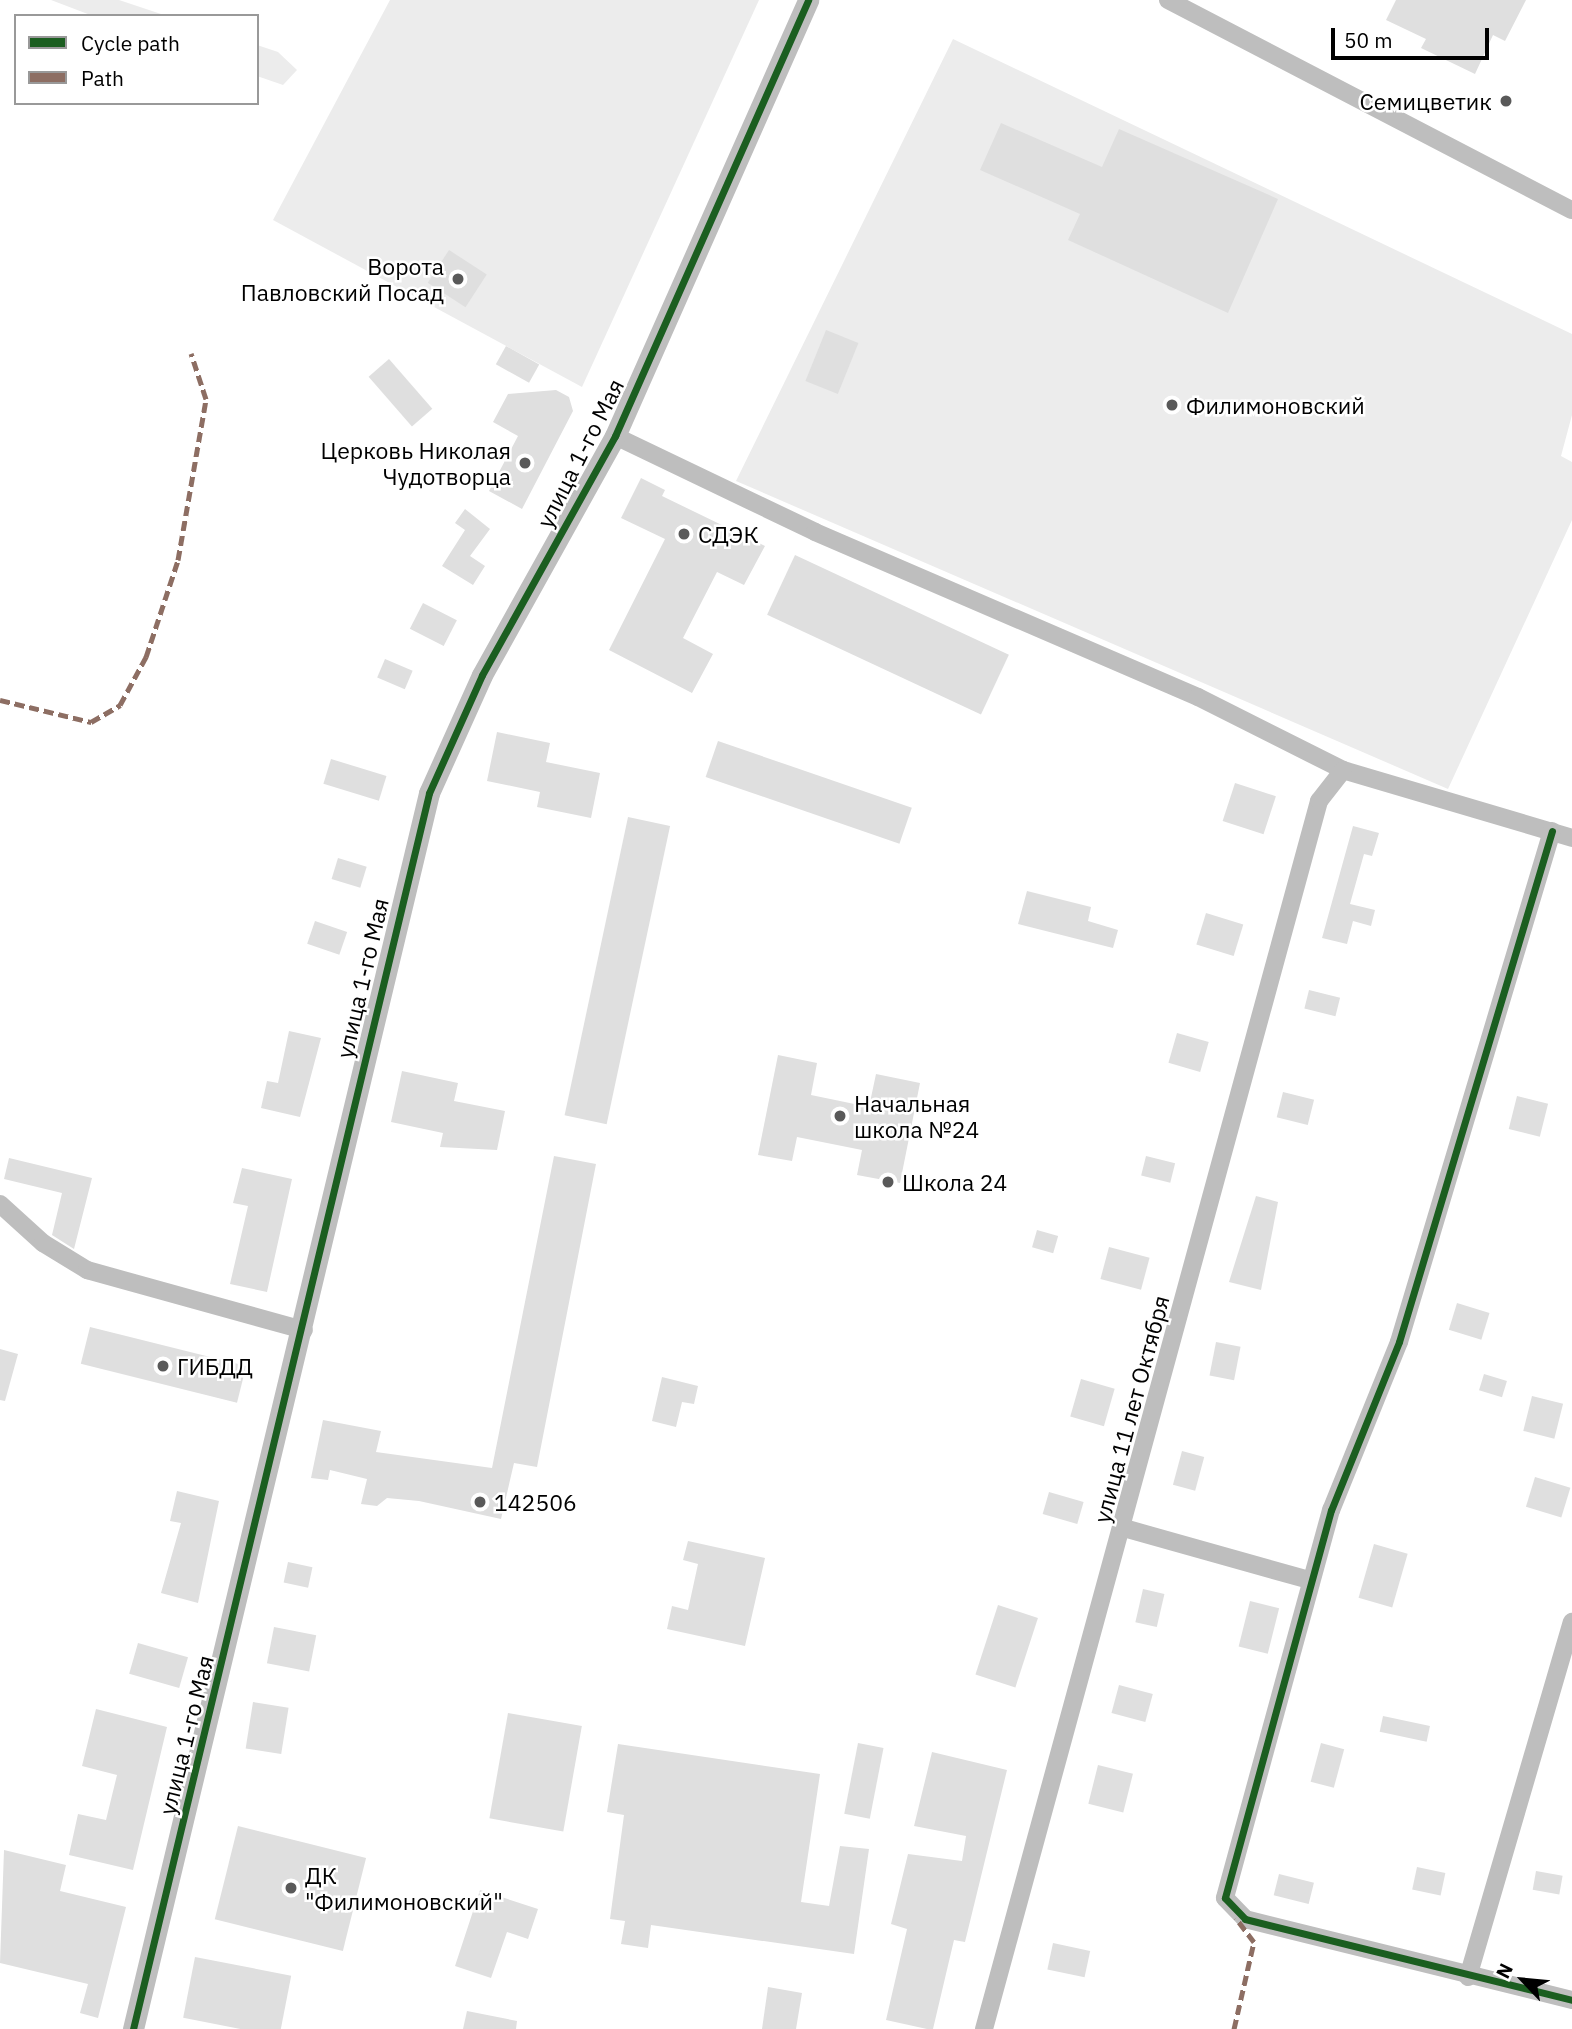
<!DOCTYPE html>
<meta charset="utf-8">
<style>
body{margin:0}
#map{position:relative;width:1572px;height:2029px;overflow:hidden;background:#fff;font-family:"IBM Plex Sans",sans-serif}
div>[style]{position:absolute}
.green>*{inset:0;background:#ececec}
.building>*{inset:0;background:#dfdfdf;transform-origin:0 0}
.minor>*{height:18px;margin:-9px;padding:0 9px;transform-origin:9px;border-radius:9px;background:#bebebe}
.tertiary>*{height:21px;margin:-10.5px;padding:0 10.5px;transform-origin:10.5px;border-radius:10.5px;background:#bebebe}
.quiet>*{height:5px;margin-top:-2.5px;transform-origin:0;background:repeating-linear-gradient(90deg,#8d6e63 0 10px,transparent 0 15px)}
.cycleway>*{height:7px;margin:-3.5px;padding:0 3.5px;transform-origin:3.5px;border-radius:3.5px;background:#1b5e20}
.dots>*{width:19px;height:19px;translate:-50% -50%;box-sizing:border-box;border:4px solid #fff;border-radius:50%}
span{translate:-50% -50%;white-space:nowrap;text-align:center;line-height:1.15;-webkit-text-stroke:5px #fff;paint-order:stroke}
.poi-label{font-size:23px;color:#000}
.right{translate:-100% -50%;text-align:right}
.left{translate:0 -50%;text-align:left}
.street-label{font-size:23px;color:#000}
.legend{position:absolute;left:14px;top:14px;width:245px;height:91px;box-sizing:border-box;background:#fff;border:2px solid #999;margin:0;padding:9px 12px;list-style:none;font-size:21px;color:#000}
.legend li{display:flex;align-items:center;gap:14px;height:35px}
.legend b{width:35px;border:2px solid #999}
.north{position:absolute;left:1488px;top:1945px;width:70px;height:70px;-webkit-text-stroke:5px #fff;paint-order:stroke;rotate:296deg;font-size:19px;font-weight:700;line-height:28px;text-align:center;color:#000}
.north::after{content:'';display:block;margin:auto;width:24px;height:32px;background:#000;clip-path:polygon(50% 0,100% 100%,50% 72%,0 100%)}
.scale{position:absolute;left:1331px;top:28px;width:158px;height:32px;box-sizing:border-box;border:4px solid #000;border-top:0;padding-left:9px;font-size:21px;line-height:24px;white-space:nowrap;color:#000;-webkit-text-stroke:5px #fff;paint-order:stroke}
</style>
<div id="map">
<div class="green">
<i style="clip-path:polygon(51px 0,119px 0,167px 16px,93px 16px)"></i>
<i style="clip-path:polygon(390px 0,759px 0,582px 387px,273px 220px)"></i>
<i style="clip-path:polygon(953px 39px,1572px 334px,1572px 415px,1561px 456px,1572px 462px,1572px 520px,1448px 789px,736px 481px)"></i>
<i style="clip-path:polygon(257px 45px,278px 52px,297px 70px,283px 85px,257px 76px)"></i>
</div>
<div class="building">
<i style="clip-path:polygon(1396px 0,1526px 0,1505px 41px,1493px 35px,1475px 74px,1421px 48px,1426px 39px,1386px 20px)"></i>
<i style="clip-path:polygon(1001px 123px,1102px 167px,1119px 129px,1278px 199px,1228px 313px,1068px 240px,1080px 214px,980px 170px)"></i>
<i style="left:449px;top:250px;width:45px;height:39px;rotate:33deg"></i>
<i style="left:826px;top:330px;width:35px;height:55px;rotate:22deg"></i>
<i style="left:506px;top:346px;width:38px;height:21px;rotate:29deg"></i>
<i style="left:389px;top:359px;width:66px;height:27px;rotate:49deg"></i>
<i style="clip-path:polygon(556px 390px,569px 397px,573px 411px,522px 509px,489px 491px,518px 436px,493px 422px,508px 394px)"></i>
<i style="clip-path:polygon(641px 478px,665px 490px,662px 496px,765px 546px,744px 585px,717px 572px,683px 638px,713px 654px,692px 693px,609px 650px,665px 539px,621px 518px)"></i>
<i style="clip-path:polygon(465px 509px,490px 529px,470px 556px,485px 566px,473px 585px,442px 566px,465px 530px,455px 523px)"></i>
<i style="left:795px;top:555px;width:236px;height:66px;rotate:25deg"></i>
<i style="left:423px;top:603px;width:38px;height:29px;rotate:27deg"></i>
<i style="left:385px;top:659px;width:30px;height:20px;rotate:23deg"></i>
<i style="clip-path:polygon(497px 732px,550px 743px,546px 762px,600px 773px,591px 818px,537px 807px,540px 792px,487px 781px)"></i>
<i style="left:718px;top:741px;width:205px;height:38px;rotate:19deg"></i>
<i style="left:331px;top:759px;width:58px;height:26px;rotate:17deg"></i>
<i style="left:1235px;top:783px;width:43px;height:40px;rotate:18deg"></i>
<i style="left:628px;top:817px;width:43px;height:305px;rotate:12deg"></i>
<i style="clip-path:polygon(1353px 826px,1379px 833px,1372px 856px,1364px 854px,1350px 904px,1375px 910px,1371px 926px,1353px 921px,1347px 944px,1322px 938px)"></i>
<i style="left:338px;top:858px;width:30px;height:22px;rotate:17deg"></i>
<i style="clip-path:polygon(1027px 891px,1091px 907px,1088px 921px,1118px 930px,1113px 948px,1018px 924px)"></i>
<i style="left:1206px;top:913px;width:39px;height:33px;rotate:17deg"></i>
<i style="left:315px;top:921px;width:34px;height:24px;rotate:19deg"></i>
<i style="left:1309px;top:990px;width:32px;height:19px;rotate:14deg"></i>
<i style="clip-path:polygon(289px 1031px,321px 1038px,300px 1117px,261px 1108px,267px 1081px,278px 1083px)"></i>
<i style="left:1177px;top:1033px;width:33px;height:31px;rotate:16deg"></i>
<i style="clip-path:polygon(778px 1055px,817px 1063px,811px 1095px,869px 1107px,876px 1074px,920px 1083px,900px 1183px,857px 1175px,862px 1150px,797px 1137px,792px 1161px,758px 1155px)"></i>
<i style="clip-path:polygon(402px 1071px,458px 1083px,454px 1101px,505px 1111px,497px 1150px,440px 1147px,443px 1133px,391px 1122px)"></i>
<i style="left:1283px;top:1092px;width:32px;height:26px;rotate:14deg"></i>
<i style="left:1517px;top:1096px;width:32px;height:34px;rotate:14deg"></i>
<i style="clip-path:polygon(554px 1156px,596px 1164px,537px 1467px,514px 1463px,501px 1519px,419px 1501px,387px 1498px,377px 1506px,361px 1504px,367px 1479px,330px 1470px,328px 1480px,311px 1478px,323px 1420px,381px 1431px,376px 1452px,492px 1468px)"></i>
<i style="left:1146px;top:1156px;width:30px;height:20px;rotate:14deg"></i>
<i style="clip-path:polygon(9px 1158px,92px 1178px,74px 1249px,52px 1235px,62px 1193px,4px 1179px)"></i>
<i style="clip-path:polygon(242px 1168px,292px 1179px,267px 1292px,230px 1284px,248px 1206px,233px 1203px)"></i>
<i style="clip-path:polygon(1256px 1196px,1278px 1202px,1261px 1290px,1229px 1282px)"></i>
<i style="left:1037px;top:1230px;width:22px;height:18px;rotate:16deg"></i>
<i style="left:1109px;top:1247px;width:42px;height:33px;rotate:15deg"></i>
<i style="left:1457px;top:1303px;width:34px;height:28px;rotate:17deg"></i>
<i style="left:90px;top:1327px;width:161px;height:38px;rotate:14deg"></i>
<i style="left:1216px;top:1342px;width:25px;height:34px;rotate:11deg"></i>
<i style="clip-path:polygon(0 1349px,18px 1354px,5px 1401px,0 1400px)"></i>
<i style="left:1484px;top:1374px;width:24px;height:17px;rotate:17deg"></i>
<i style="clip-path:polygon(662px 1377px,698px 1386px,694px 1404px,682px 1402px,676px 1427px,652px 1421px)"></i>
<i style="left:1081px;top:1379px;width:35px;height:39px;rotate:16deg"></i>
<i style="left:1532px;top:1396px;width:32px;height:36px;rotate:14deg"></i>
<i style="left:1182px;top:1451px;width:23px;height:35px;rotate:15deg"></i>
<i style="left:1535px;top:1477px;width:37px;height:31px;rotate:17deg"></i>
<i style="clip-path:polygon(177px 1491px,219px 1501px,198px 1603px,161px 1593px,181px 1523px,170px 1521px)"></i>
<i style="left:1049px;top:1492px;width:36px;height:23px;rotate:16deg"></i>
<i style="clip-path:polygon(688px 1541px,765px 1558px,745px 1646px,667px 1629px,672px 1606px,688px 1610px,698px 1564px,683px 1560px)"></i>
<i style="left:1374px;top:1544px;width:35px;height:56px;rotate:16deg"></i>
<i style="left:288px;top:1562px;width:25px;height:21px;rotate:12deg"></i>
<i style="left:1143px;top:1589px;width:22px;height:34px;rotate:13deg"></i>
<i style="left:1250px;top:1601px;width:30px;height:47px;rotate:14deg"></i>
<i style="left:998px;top:1605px;width:42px;height:73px;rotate:18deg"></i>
<i style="left:274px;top:1627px;width:43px;height:37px;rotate:11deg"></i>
<i style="left:138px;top:1643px;width:52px;height:32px;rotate:16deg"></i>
<i style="left:1119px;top:1685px;width:35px;height:29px;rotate:15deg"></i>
<i style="left:253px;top:1702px;width:36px;height:47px;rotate:9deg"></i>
<i style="clip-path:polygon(96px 1709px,167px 1727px,133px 1870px,69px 1855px,78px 1814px,106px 1820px,117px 1775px,82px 1766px)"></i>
<i style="left:508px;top:1713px;width:75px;height:107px;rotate:10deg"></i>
<i style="left:1383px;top:1716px;width:48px;height:16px;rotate:12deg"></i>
<i style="left:858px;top:1743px;width:26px;height:72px;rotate:11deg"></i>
<i style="left:1321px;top:1743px;width:24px;height:40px;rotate:15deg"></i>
<i style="clip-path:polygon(618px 1744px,820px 1774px,801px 1902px,829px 1906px,840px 1846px,869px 1849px,854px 1954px,651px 1925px,648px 1948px,621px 1944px,625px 1921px,610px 1919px,624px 1815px,607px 1812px)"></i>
<i style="clip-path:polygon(932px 1752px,1007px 1770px,965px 1942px,954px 1940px,933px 2029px,927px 2029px,886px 2020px,907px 1929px,891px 1924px,908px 1854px,962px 1861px,966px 1836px,914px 1826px)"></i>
<i style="left:1098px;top:1765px;width:36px;height:40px;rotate:14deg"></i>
<i style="left:238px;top:1826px;width:132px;height:96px;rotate:14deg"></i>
<i style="clip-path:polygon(4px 1850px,66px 1865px,60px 1891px,126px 1907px,98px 2018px,80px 2013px,88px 1984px,0 1963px)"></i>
<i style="left:1417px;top:1867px;width:29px;height:23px;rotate:12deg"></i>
<i style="left:1536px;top:1871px;width:27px;height:19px;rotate:10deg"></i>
<i style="left:1279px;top:1874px;width:36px;height:22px;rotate:14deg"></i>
<i style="clip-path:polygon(480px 1890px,538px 1909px,528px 1939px,507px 1932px,491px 1978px,455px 1966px)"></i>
<i style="left:1053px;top:1943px;width:38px;height:27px;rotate:12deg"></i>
<i style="left:195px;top:1957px;width:98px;height:62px;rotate:11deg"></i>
<i style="clip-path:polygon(768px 1987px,802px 1993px,796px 2029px,762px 2029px)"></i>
<i style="clip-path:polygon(467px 2011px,517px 2021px,516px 2029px,463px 2029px)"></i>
</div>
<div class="minor">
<i style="left:1168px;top:0;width:455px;rotate:27.5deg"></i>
<i style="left:615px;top:436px;width:222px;rotate:25.6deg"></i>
<i style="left:815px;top:532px;width:417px;rotate:23.3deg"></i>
<i style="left:1198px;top:697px;width:162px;rotate:26.7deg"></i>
<i style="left:1343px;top:770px;width:239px;rotate:16.5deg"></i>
<i style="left:1552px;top:831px;width:533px;rotate:106.67deg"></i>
<i style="left:1399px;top:1342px;width:181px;rotate:112deg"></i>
<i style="left:1331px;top:1510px;width:402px;rotate:105.3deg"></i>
<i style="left:1225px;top:1898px;width:29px;rotate:46deg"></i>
<i style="left:1245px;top:1919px;width:337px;rotate:13.9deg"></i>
<i style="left:0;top:1204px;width:58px;rotate:42.2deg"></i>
<i style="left:43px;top:1243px;width:52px;rotate:31.5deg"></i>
<i style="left:87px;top:1270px;width:225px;rotate:15.5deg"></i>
<i style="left:1124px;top:1528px;width:192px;rotate:15.7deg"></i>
<i style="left:1468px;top:1977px;width:370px;rotate:-73.7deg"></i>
<i style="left:984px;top:2029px;width:1273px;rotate:-74.74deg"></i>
<i style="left:1319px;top:801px;width:39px;rotate:-52deg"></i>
</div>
<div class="tertiary">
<i style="left:133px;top:2029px;width:1271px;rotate:-76.53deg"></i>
<i style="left:429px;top:793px;width:129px;rotate:-65.8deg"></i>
<i style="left:482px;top:675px;width:274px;rotate:-60.9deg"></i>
<i style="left:615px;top:436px;width:477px;rotate:-66.1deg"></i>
</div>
<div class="quiet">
<i style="left:0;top:700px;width:94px;rotate:13.6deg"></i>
<i style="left:91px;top:722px;width:34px;rotate:-30deg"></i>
<i style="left:120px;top:705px;width:55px;rotate:-61.6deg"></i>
<i style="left:146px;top:657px;width:102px;rotate:-71.7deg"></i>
<i style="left:178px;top:560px;width:163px;rotate:-80.1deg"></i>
<i style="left:206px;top:399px;width:48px;rotate:-108.1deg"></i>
<i style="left:1234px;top:2029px;width:89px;rotate:-77.1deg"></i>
<i style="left:1254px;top:1942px;width:30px;rotate:-127deg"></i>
</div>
<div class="cycleway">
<i style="left:1552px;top:831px;width:533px;rotate:106.67deg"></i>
<i style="left:1399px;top:1342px;width:181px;rotate:112deg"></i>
<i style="left:1331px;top:1510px;width:402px;rotate:105.3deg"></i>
<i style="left:1225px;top:1898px;width:29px;rotate:46deg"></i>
<i style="left:1245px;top:1919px;width:337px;rotate:13.9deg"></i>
<i style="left:133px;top:2029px;width:1271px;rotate:-76.53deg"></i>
<i style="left:429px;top:793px;width:129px;rotate:-65.8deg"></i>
<i style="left:482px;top:675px;width:274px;rotate:-60.9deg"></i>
<i style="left:615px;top:436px;width:477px;rotate:-66.1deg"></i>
</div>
<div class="dots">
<i style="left:1506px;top:101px;background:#595959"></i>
<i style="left:458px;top:279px;background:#595959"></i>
<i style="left:1172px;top:405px;background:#595959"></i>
<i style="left:525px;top:463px;background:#595959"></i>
<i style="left:684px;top:534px;background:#595959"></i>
<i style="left:840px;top:1116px;background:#595959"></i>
<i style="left:888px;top:1182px;background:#595959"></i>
<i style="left:163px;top:1366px;background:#595959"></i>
<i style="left:480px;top:1502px;background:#595959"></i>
<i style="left:291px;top:1888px;background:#595959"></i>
</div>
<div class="poi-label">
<span class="right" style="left:1492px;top:101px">Семицветик</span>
<span class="right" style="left:444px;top:279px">Ворота<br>Павловский Посад</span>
<span class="left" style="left:1186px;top:405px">Филимоновский</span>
<span class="right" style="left:511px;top:463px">Церковь Николая<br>Чудотворца</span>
<span class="left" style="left:698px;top:534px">СДЭК</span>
<span class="left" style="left:854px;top:1116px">Начальная<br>школа №24</span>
<span class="left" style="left:902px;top:1182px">Школа 24</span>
<span class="left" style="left:177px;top:1366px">ГИБДД</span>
<span class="left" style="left:494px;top:1502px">142506</span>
<span class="left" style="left:305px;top:1888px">ДК<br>"Филимоновский"</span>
</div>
<div class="street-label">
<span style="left:580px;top:453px;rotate:-63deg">улица 1-го Мая</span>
<span style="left:362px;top:978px;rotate:-77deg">улица 1-го Мая</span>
<span style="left:1131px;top:1409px;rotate:-75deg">улица 11 лет Октября</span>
<span style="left:186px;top:1735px;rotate:-76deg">улица 1-го Мая</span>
</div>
<ul class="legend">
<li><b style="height:9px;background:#1b5e20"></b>Cycle path</li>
<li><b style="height:9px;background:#8d6e63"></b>Path</li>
</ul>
<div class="north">N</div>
<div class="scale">50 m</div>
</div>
